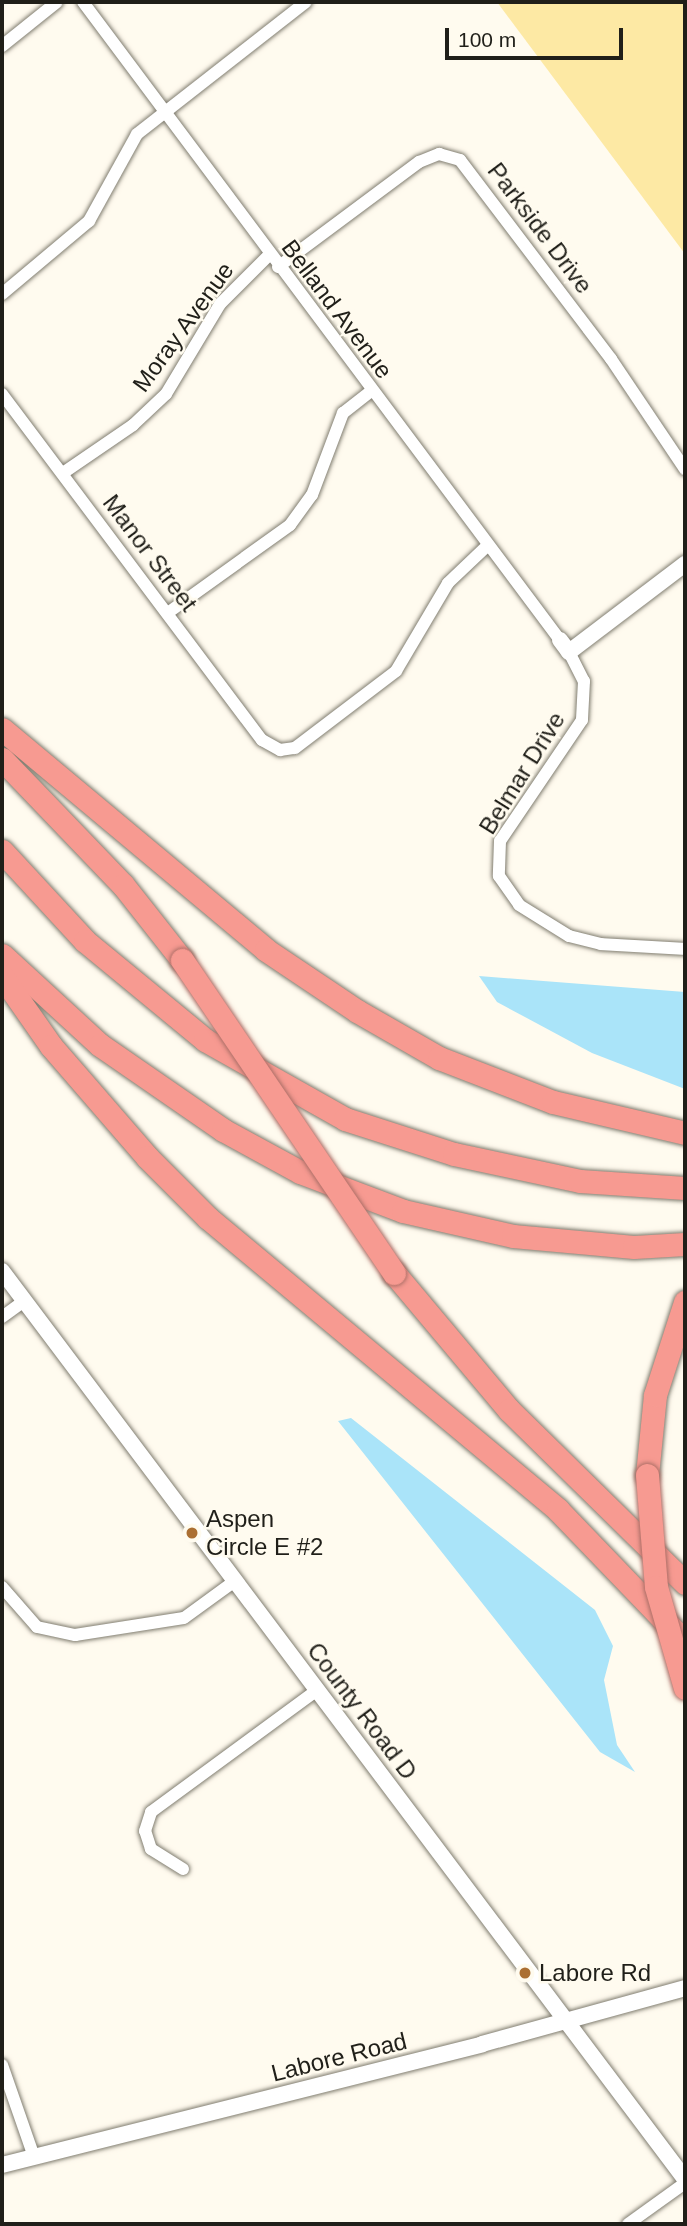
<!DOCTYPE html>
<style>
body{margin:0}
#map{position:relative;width:687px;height:2226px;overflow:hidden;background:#fffbef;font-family:Arial,sans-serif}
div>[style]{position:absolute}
.green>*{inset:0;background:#fde9a4}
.water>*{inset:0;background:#aae4f9}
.roads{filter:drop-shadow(0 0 2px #817d70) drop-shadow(0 0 2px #817d70)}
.minor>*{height:12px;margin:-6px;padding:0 6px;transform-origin:6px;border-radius:6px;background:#fff}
.tertiary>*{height:16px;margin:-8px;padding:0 8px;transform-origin:8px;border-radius:8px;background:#fff}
.motorway>*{height:23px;margin:-11.5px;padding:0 11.5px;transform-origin:11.5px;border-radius:11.5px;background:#f79a91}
.bridges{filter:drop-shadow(0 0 2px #ac6f67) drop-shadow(0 0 2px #ac6f67)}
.motorway-bridge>*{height:23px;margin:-11.5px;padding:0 11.5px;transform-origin:11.5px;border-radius:11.5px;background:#f79a91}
.dots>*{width:19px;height:19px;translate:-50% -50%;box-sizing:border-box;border:4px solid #fffbef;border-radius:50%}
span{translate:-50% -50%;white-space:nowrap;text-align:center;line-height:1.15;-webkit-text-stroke:5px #fffbef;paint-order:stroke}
.street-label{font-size:24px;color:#201f19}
.poi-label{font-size:24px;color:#201f19}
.left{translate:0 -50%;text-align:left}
.frame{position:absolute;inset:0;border:4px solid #201f19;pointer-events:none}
.scale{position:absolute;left:445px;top:28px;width:178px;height:32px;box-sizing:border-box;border:4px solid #201f19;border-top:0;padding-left:9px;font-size:21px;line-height:24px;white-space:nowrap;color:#201f19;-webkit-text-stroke:5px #fffbef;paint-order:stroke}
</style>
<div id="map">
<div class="green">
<i style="clip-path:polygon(497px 2px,685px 2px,685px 254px)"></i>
</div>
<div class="water">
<i style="clip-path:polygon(479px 976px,685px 992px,685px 1089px,592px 1053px,497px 1002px)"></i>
<i style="clip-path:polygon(351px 1418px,595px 1610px,613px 1646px,604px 1680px,617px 1745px,635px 1772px,600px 1752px,338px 1421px)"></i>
</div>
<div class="roads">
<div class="minor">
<i style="left:83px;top:2px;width:797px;rotate:53.22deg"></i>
<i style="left:2px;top:46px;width:70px;rotate:-38.7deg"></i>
<i style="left:278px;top:267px;width:176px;rotate:-36.7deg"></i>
<i style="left:419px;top:162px;width:22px;rotate:-22deg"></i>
<i style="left:439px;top:154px;width:22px;rotate:16deg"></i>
<i style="left:460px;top:160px;width:250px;rotate:52.8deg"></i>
<i style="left:611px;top:359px;width:133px;rotate:56.1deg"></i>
<i style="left:2px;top:294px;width:114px;rotate:-40deg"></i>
<i style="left:89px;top:221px;width:99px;rotate:-61.1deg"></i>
<i style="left:137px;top:134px;width:214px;rotate:-38deg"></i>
<i style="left:2px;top:394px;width:433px;rotate:53.1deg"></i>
<i style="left:262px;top:740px;width:21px;rotate:29deg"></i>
<i style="left:280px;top:750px;width:15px;rotate:-8deg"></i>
<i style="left:295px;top:748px;width:127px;rotate:-37.3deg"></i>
<i style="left:396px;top:671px;width:102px;rotate:-59.4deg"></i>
<i style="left:448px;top:583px;width:55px;rotate:-43.5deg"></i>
<i style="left:63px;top:473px;width:85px;rotate:-34.4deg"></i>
<i style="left:133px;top:425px;width:45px;rotate:-43.2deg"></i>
<i style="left:166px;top:394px;width:105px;rotate:-59deg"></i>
<i style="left:220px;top:304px;width:69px;rotate:-45deg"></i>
<i style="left:169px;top:612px;width:149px;rotate:-35.7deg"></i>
<i style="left:290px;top:525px;width:37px;rotate:-54deg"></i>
<i style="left:312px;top:495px;width:88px;rotate:-69.3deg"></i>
<i style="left:343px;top:413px;width:36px;rotate:-38deg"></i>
<i style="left:569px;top:652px;width:33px;rotate:63deg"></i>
<i style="left:584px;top:681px;width:39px;rotate:93deg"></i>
<i style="left:582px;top:720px;width:146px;rotate:124.1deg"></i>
<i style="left:500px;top:841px;width:35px;rotate:92deg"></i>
<i style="left:499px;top:876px;width:35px;rotate:55deg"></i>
<i style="left:519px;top:905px;width:59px;rotate:31.8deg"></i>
<i style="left:569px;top:936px;width:33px;rotate:14deg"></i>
<i style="left:601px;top:944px;width:84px;rotate:3.4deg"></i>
<i style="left:2px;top:1317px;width:27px;rotate:-36deg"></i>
<i style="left:2px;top:1587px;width:53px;rotate:48.8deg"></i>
<i style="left:37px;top:1627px;width:39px;rotate:12deg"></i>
<i style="left:75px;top:1635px;width:110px;rotate:-8.9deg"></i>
<i style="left:184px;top:1618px;width:63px;rotate:-36deg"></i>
<i style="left:183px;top:1869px;width:38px;rotate:-148deg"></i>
<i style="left:151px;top:1849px;width:19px;rotate:-108deg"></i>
<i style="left:145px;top:1831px;width:20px;rotate:-72deg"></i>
<i style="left:151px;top:1812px;width:206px;rotate:-36.3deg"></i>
<i style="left:2px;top:2065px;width:97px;rotate:70.8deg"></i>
<i style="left:628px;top:2224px;width:70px;rotate:-35.7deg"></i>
</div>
<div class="tertiary">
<i style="left:560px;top:640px;width:15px;rotate:53deg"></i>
<i style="left:569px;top:652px;width:146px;rotate:-37.2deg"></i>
<i style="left:2px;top:1271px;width:1136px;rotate:53.05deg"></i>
<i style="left:2px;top:2165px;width:495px;rotate:-14.1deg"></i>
<i style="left:482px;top:2044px;width:211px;rotate:-15.4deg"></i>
</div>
<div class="motorway">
<i style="left:2px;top:729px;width:344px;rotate:39.9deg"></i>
<i style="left:266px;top:950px;width:110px;rotate:33.8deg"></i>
<i style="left:357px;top:1011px;width:95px;rotate:29.8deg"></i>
<i style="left:439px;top:1058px;width:122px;rotate:21.1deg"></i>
<i style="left:553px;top:1102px;width:136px;rotate:13.2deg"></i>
<i style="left:2px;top:759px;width:175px;rotate:46.2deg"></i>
<i style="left:123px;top:885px;width:95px;rotate:51.8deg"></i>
<i style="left:2px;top:851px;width:122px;rotate:47.3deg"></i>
<i style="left:85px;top:941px;width:156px;rotate:39.5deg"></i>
<i style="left:205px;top:1040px;width:161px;rotate:29.4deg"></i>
<i style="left:345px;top:1119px;width:114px;rotate:17.8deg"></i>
<i style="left:454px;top:1154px;width:129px;rotate:12.1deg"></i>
<i style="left:580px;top:1181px;width:105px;rotate:3.8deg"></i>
<i style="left:2px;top:955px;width:133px;rotate:42.6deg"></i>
<i style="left:100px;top:1045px;width:150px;rotate:34.6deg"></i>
<i style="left:223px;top:1130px;width:88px;rotate:28.6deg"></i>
<i style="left:300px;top:1172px;width:110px;rotate:20.7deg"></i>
<i style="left:403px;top:1211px;width:113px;rotate:12.8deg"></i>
<i style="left:513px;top:1236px;width:121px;rotate:5.2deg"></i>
<i style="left:634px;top:1247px;width:51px;rotate:-3.4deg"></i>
<i style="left:2px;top:976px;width:85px;rotate:55deg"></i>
<i style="left:51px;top:1046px;width:147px;rotate:49.1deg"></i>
<i style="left:147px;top:1157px;width:86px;rotate:45deg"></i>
<i style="left:208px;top:1218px;width:456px;rotate:39.8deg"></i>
<i style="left:558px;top:1510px;width:183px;rotate:46.1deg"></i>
<i style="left:394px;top:1273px;width:179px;rotate:50deg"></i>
<i style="left:509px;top:1410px;width:247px;rotate:44.5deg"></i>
<i style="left:647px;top:1475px;width:80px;rotate:-84.3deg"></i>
<i style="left:655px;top:1395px;width:98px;rotate:-72.1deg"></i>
</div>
</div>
<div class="bridges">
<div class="motorway-bridge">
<i style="left:182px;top:960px;width:378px;rotate:55.9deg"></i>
<i style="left:647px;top:1475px;width:112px;rotate:85.4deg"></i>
<i style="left:656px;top:1587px;width:105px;rotate:74deg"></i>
</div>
</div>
<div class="dots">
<i style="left:192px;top:1533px;background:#ab6f32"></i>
<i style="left:525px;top:1973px;background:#ab6f32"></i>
</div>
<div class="street-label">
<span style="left:540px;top:228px;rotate:53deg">Parkside Drive</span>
<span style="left:337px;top:309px;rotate:53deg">Belland Avenue</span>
<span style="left:183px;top:327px;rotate:-54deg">Moray Avenue</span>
<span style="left:150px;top:553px;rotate:53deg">Manor Street</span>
<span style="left:522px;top:773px;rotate:-58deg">Belmar Drive</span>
<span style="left:362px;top:1711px;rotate:53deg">County Road D</span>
<span style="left:339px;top:2057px;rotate:-14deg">Labore Road</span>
</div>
<div class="poi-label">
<span class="left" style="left:206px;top:1533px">Aspen<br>Circle E #2</span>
<span class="left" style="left:539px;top:1973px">Labore Rd</span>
</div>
<div class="frame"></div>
<div class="scale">100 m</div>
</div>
